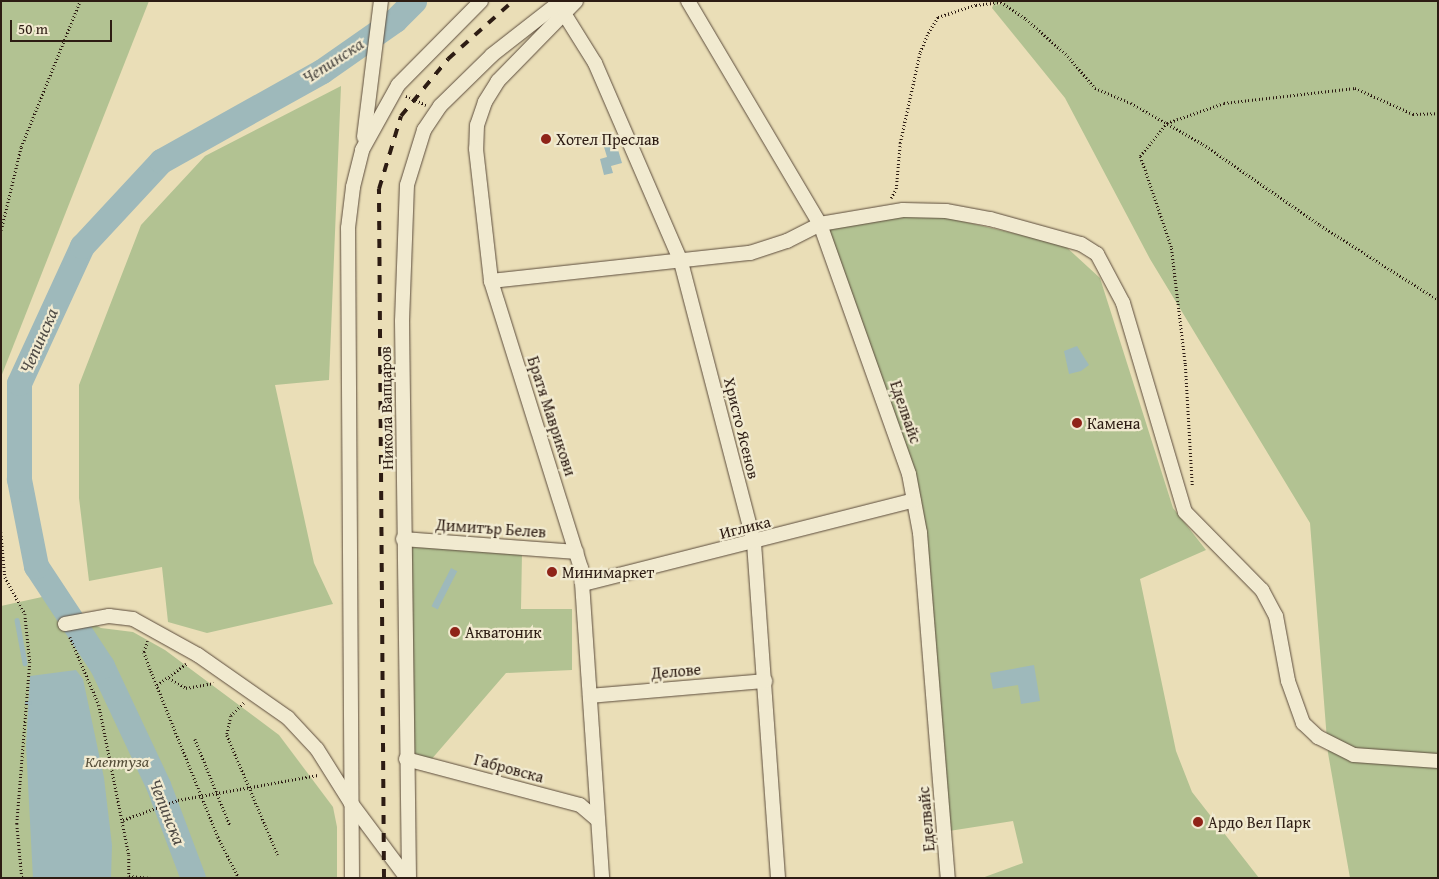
<!DOCTYPE html>
<meta charset="utf-8">
<style>
body{margin:0}
#map{position:relative;width:1439px;height:879px;overflow:hidden;background:#eadeb7;font-family:"Gentium Book Plus",serif}
div>[style]{position:absolute}
.green>*{inset:0;background:#b2c292}
.water>*{inset:0;background:#9eb9bb;transform-origin:0 0}
.stream>*{height:4.5px;margin:-2.25px;padding:0 2.25px;transform-origin:2.25px;border-radius:2.25px;background:#9eb9bb}
.river>*{height:25px;margin:-12.5px;padding:0 12.5px;transform-origin:12.5px;border-radius:12.5px;background:#9eb9bb}
.path>*{height:2.5px;margin-top:-1.25px;transform-origin:0;background:repeating-linear-gradient(90deg,#2d1c13 0 1px,transparent 0 3.5px)}
.roads{filter:drop-shadow(0 0 1px #5c4c3c) drop-shadow(0 0 1px #5c4c3c)}
.minor>*{height:14px;margin:-7px;padding:0 7px;transform-origin:7px;border-radius:7px;background:#f1ead0}
.rail>*{height:4px;margin-top:-2px;transform-origin:0;background:repeating-linear-gradient(90deg,#2d1c13 0 9px,transparent 0 18px)}
.dots>*{width:14px;height:14px;translate:-50% -50%;box-sizing:border-box;border:2px solid #f1ead0;border-radius:50%}
span{translate:-50% -50%;white-space:nowrap;text-align:center;line-height:1.15;-webkit-text-stroke:4.5px #f1ead0;paint-order:stroke}
.poi-label{font-size:16px;color:#2d1c13}
.left{translate:0 -50%;text-align:left}
.street-label{font-size:16px;color:#2d1c13}
.park-label{font-size:16px;color:#554e39;font-style:italic}
.water-label{font-size:18px;color:#4f4b45;font-style:italic}
.frame{position:absolute;inset:0;border:2px solid #2d1c13;pointer-events:none}
.scale{position:absolute;left:10px;top:20px;width:102px;height:22px;box-sizing:border-box;border:2px solid #2d1c13;border-top:0;padding-left:6px;font-size:15px;line-height:18px;white-space:nowrap;color:#2d1c13;-webkit-text-stroke:4px #f1ead0;paint-order:stroke}
</style>
<div id="map">
<div class="green">
<i style="clip-path:polygon(1px 1px,149px 1px,1px 377px)"></i>
<i style="clip-path:polygon(995px 1px,1001px 1px,995px 6px,1007px 1px,1438px 1px,1438px 878px,1350px 878px,1328px 753px,1310px 523px,1150px 259px,1065px 98px,992px 8px)"></i>
<i style="clip-path:polygon(341px 86px,329px 380px,275px 385px,314px 563px,333px 604px,207px 633px,168px 622px,162px 567px,89px 581px,79px 498px,79px 385px,141px 225px,205px 156px)"></i>
<i style="clip-path:polygon(903px 214px,944px 217px,1064px 245px,1100px 278px,1173px 508px,1206px 550px,1140px 579px,1176px 751px,1192px 792px,1259px 878px,982px 878px,1023px 863px,1013px 821px,949px 831px,925px 545px,826px 228px)"></i>
<i style="clip-path:polygon(412px 547px,522px 553px,521px 609px,572px 609px,572px 670px,506px 673px,430px 761px,412px 752px)"></i>
<i style="clip-path:polygon(42px 597px,101px 628px,133px 632px,165px 650px,279px 735px,333px 807px,337px 827px,337px 878px,1px 878px,1px 606px)"></i>
</div>
<div class="water">
<i style="clip-path:polygon(613px 133px,622px 163px,611px 166px,613px 173px,604px 175px,600px 159px,607px 157px,601px 137px)"></i>
<i style="clip-path:polygon(1077px 346px,1089px 365px,1081px 371px,1069px 374px,1064px 351px)"></i>
<i style="left:451px;top:568px;width:7px;height:43px;rotate:27deg"></i>
<i style="clip-path:polygon(1034px 665px,1040px 701px,1021px 704px,1018px 685px,993px 689px,990px 673px)"></i>
<i style="clip-path:polygon(76px 670px,83px 679px,104px 778px,112px 845px,111px 878px,33px 878px,26px 746px,30px 676px)"></i>
</div>
<div class="stream">
<i style="left:17px;top:620px;width:44px;rotate:79.5deg"></i>
<i style="left:27px;top:703px;width:3px"></i>
</div>
<div class="river">
<i style="left:193px;top:878px;width:99px;rotate:-110.6deg"></i>
<i style="left:158px;top:785px;width:132px;rotate:-115.2deg"></i>
<i style="left:102px;top:666px;width:120px;rotate:-123.4deg"></i>
<i style="left:36px;top:566px;width:89px;rotate:-101.1deg"></i>
<i style="left:19px;top:479px;width:96px;rotate:-90deg"></i>
<i style="left:19px;top:383px;width:151px;rotate:-65.3deg"></i>
<i style="left:82px;top:246px;width:116px;rotate:-47.1deg"></i>
<i style="left:161px;top:161px;width:184px;rotate:-29.2deg"></i>
<i style="left:322px;top:71px;width:89px;rotate:-34.9deg"></i>
<i style="left:395px;top:20px;width:27px;rotate:-45deg"></i>
</div>
<div class="path">
<i style="left:406px;top:96px;width:22px;rotate:24deg"></i>
<i style="left:891px;top:198px;width:10px;rotate:-61deg"></i>
<i style="left:896px;top:189px;width:46px;rotate:-85deg"></i>
<i style="left:900px;top:143px;width:93px;rotate:-77.6deg"></i>
<i style="left:920px;top:52px;width:21px;rotate:-67deg"></i>
<i style="left:928px;top:33px;width:19px;rotate:-58deg"></i>
<i style="left:938px;top:17px;width:40px;rotate:-18deg"></i>
<i style="left:976px;top:5px;width:25px;rotate:-7deg"></i>
<i style="left:1001px;top:2px;width:30px;rotate:34deg"></i>
<i style="left:1026px;top:19px;width:56px;rotate:41.4deg"></i>
<i style="left:1068px;top:56px;width:42px;rotate:49.8deg"></i>
<i style="left:1095px;top:88px;width:39px;rotate:23deg"></i>
<i style="left:1131px;top:103px;width:83px;rotate:29.7deg"></i>
<i style="left:1203px;top:144px;width:142px;rotate:34.7deg"></i>
<i style="left:1320px;top:225px;width:140px;rotate:32.4deg"></i>
<i style="left:1px;top:230px;width:85px;rotate:-76.5deg"></i>
<i style="left:21px;top:147px;width:157px;rotate:-68deg"></i>
<i style="left:1192px;top:485px;width:121px;rotate:-93.3deg"></i>
<i style="left:1185px;top:364px;width:118px;rotate:-96.8deg"></i>
<i style="left:1171px;top:247px;width:96px;rotate:-108.8deg"></i>
<i style="left:1140px;top:156px;width:43px;rotate:-50.7deg"></i>
<i style="left:1167px;top:123px;width:60px;rotate:-19.3deg"></i>
<i style="left:1224px;top:103px;width:132px;rotate:-6.5deg"></i>
<i style="left:1355px;top:88px;width:64px;rotate:24.1deg"></i>
<i style="left:1413px;top:114px;width:25px;rotate:-2deg"></i>
<i style="left:1px;top:532px;width:45px;rotate:84.9deg"></i>
<i style="left:5px;top:577px;width:42px;rotate:61.6deg"></i>
<i style="left:25px;top:614px;width:48px;rotate:84.1deg"></i>
<i style="left:30px;top:662px;width:163px;rotate:94.6deg"></i>
<i style="left:17px;top:824px;width:54px;rotate:84.7deg"></i>
<i style="left:70px;top:637px;width:74px;rotate:66.9deg"></i>
<i style="left:99px;top:705px;width:153px;rotate:78.7deg"></i>
<i style="left:129px;top:855px;width:21px;rotate:90deg"></i>
<i style="left:129px;top:876px;width:22px;rotate:5deg"></i>
<i style="left:148px;top:641px;width:12px;rotate:110deg"></i>
<i style="left:144px;top:652px;width:20px;rotate:70deg"></i>
<i style="left:151px;top:671px;width:179px;rotate:68deg"></i>
<i style="left:218px;top:837px;width:46px;rotate:62.9deg"></i>
<i style="left:169px;top:678px;width:20px;rotate:30deg"></i>
<i style="left:186px;top:688px;width:28px;rotate:-10deg"></i>
<i style="left:157px;top:685px;width:36px;rotate:-36deg"></i>
<i style="left:244px;top:703px;width:18px;rotate:135deg"></i>
<i style="left:231px;top:716px;width:19px;rotate:102deg"></i>
<i style="left:227px;top:735px;width:130px;rotate:67deg"></i>
<i style="left:195px;top:739px;width:93px;rotate:67.9deg"></i>
<i style="left:123px;top:820px;width:59px;rotate:-20deg"></i>
<i style="left:178px;top:800px;width:142px;rotate:-10.1deg"></i>
</div>
<div class="roads">
<div class="minor">
<i style="left:576px;top:1px;width:112px;rotate:134.3deg"></i>
<i style="left:498px;top:81px;width:25px;rotate:122deg"></i>
<i style="left:485px;top:102px;width:24px;rotate:109deg"></i>
<i style="left:477px;top:125px;width:24px;rotate:92deg"></i>
<i style="left:476px;top:149px;width:133px;rotate:83.5deg"></i>
<i style="left:491px;top:281px;width:301px;rotate:72.6deg"></i>
<i style="left:581px;top:568px;width:311px;rotate:86.1deg"></i>
<i style="left:688px;top:1px;width:259px;rotate:59.4deg"></i>
<i style="left:820px;top:224px;width:265px;rotate:70.4deg"></i>
<i style="left:909px;top:474px;width:60px;rotate:79.4deg"></i>
<i style="left:920px;top:533px;width:346px;rotate:85.4deg"></i>
<i style="left:565px;top:15px;width:57px;rotate:58deg"></i>
<i style="left:595px;top:63px;width:217px;rotate:66.6deg"></i>
<i style="left:681px;top:262px;width:290px;rotate:75.4deg"></i>
<i style="left:754px;top:543px;width:336px;rotate:85.9deg"></i>
<i style="left:364px;top:137px;width:137px;rotate:-82.9deg"></i>
<i style="left:491px;top:281px;width:261px;rotate:-6.2deg"></i>
<i style="left:750px;top:253px;width:39px;rotate:-18deg"></i>
<i style="left:787px;top:241px;width:37px;rotate:-27deg"></i>
<i style="left:820px;top:224px;width:84px;rotate:-9.6deg"></i>
<i style="left:903px;top:210px;width:43px;rotate:1.3deg"></i>
<i style="left:946px;top:211px;width:45px;rotate:10.3deg"></i>
<i style="left:990px;top:219px;width:94px;rotate:15.4deg"></i>
<i style="left:1081px;top:244px;width:19px;rotate:32deg"></i>
<i style="left:1097px;top:254px;width:55px;rotate:62deg"></i>
<i style="left:1123px;top:303px;width:218px;rotate:73.5deg"></i>
<i style="left:1185px;top:512px;width:110px;rotate:45.4deg"></i>
<i style="left:1262px;top:590px;width:30px;rotate:62deg"></i>
<i style="left:1276px;top:616px;width:66px;rotate:79.5deg"></i>
<i style="left:1288px;top:681px;width:45px;rotate:70.3deg"></i>
<i style="left:1303px;top:723px;width:21px;rotate:43deg"></i>
<i style="left:1318px;top:737px;width:40px;rotate:26.6deg"></i>
<i style="left:1354px;top:755px;width:84px;rotate:4.1deg"></i>
<i style="left:403px;top:539px;width:174px;rotate:4.3deg"></i>
<i style="left:583px;top:584px;width:341px;rotate:-14.2deg"></i>
<i style="left:65px;top:624px;width:45px;rotate:-10.3deg"></i>
<i style="left:109px;top:616px;width:24px;rotate:7deg"></i>
<i style="left:133px;top:619px;width:74px;rotate:29deg"></i>
<i style="left:198px;top:655px;width:110px;rotate:35deg"></i>
<i style="left:288px;top:718px;width:42px;rotate:46.9deg"></i>
<i style="left:317px;top:749px;width:64px;rotate:57.8deg"></i>
<i style="left:351px;top:803px;width:94px;rotate:53.3deg"></i>
<i style="left:590px;top:696px;width:176px;rotate:-4.9deg"></i>
<i style="left:406px;top:759px;width:180px;rotate:14.8deg"></i>
<i style="left:580px;top:805px;width:23px;rotate:40deg"></i>
<i style="left:352px;top:878px;width:650px;rotate:-90.35deg"></i>
<i style="left:348px;top:228px;width:41px;rotate:-83deg"></i>
<i style="left:353px;top:187px;width:38px;rotate:-76deg"></i>
<i style="left:362px;top:150px;width:74px;rotate:-61deg"></i>
<i style="left:398px;top:85px;width:118px;rotate:-45.3deg"></i>
<i style="left:409px;top:878px;width:557px;rotate:-90.72deg"></i>
<i style="left:402px;top:321px;width:136px;rotate:-87.9deg"></i>
<i style="left:407px;top:185px;width:58px;rotate:-72.8deg"></i>
<i style="left:424px;top:130px;width:29px;rotate:-56deg"></i>
<i style="left:440px;top:106px;width:73px;rotate:-44.4deg"></i>
<i style="left:492px;top:55px;width:88px;rotate:-38deg"></i>
</div>
</div>
<div class="rail">
<i style="left:384px;top:878px;width:689px;rotate:-90.42deg"></i>
<i style="left:379px;top:189px;width:76px;rotate:-73.2deg"></i>
<i style="left:401px;top:116px;width:74px;rotate:-50.5deg"></i>
<i style="left:448px;top:59px;width:87px;rotate:-41.7deg"></i>
</div>
<div class="dots">
<i style="left:546px;top:139px;background:#8f2418"></i>
<i style="left:1077px;top:423px;background:#8f2418"></i>
<i style="left:552px;top:572px;background:#8f2418"></i>
<i style="left:455px;top:632px;background:#8f2418"></i>
<i style="left:1198px;top:822px;background:#8f2418"></i>
</div>
<div class="poi-label">
<span class="left" style="left:556px;top:139px">Хотел Преслав</span>
<span class="left" style="left:1087px;top:423px">Камена</span>
<span class="left" style="left:562px;top:572px">Минимаркет</span>
<span class="left" style="left:465px;top:632px">Акватоник</span>
<span class="left" style="left:1208px;top:822px">Ардо Вел Парк</span>
</div>
<div class="street-label">
<span style="left:386px;top:408px;rotate:-91deg">Никола Вапцаров</span>
<span style="left:906px;top:412px;rotate:71deg">Еделвайс</span>
<span style="left:552px;top:416px;rotate:72deg">Братя Маврикови</span>
<span style="left:742px;top:428px;rotate:76deg">Христо Ясенов</span>
<span style="left:745px;top:527px;rotate:-14deg">Иглика</span>
<span style="left:491px;top:528px;rotate:4deg">Димитър Белев</span>
<span style="left:676px;top:671px;rotate:-5deg">Делове</span>
<span style="left:509px;top:768px;rotate:15deg">Габровска</span>
<span style="left:926px;top:819px;rotate:-95deg">Еделвайс</span>
</div>
<div class="park-label">
<span style="left:117px;top:761px">Клептуза</span>
</div>
<div class="water-label">
<span style="left:333px;top:61px;rotate:-33deg">Чепинска</span>
<span style="left:39px;top:341px;rotate:-66deg">Чепинска</span>
<span style="left:167px;top:812px;rotate:68deg">Чепинска</span>
</div>
<div class="frame"></div>
<div class="scale">50 m</div>
</div>
